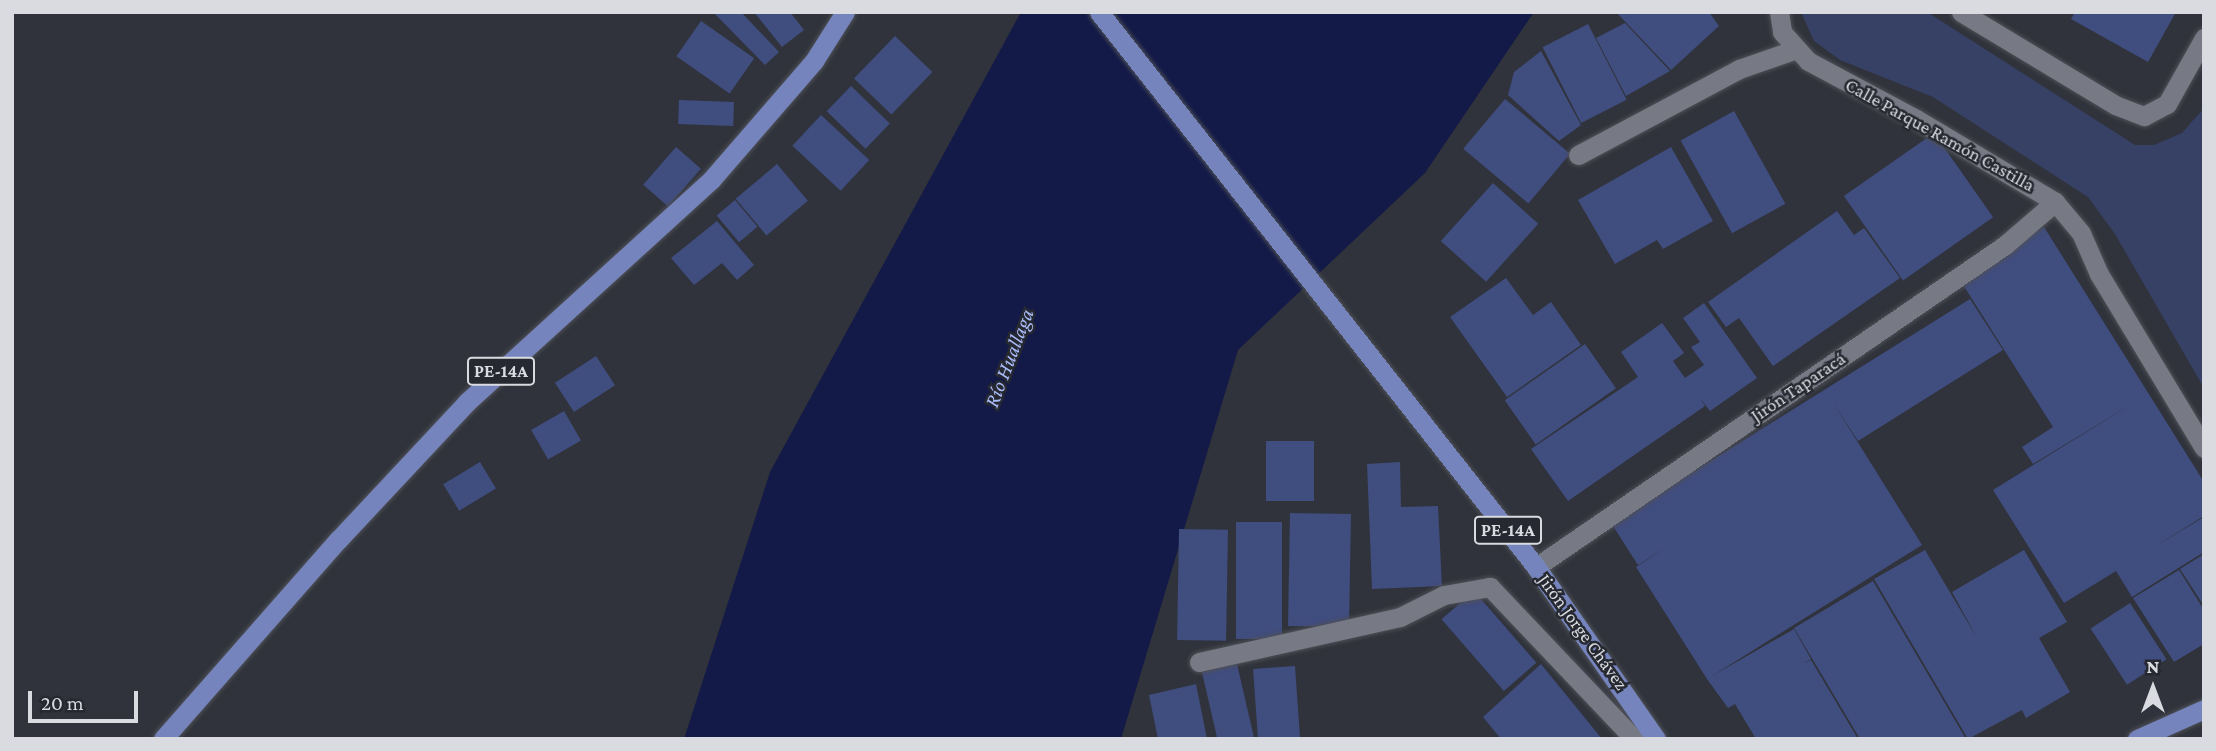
<!DOCTYPE html>
<meta charset="utf-8">
<style>
body{margin:0}
#map{position:relative;width:2216px;height:751px;overflow:hidden;background:#30333b;font-family:"Crimson Pro",serif}
div>[style]{position:absolute}
.green>*{inset:0;background:#374166}
.water>*{inset:0;background:#131a48}
.building>*{inset:0;background:#404d7f;transform-origin:0 0}
.roads{filter:drop-shadow(0 0 2px #4e5057) drop-shadow(0 0 2px #4e5057)}
.minor>*{height:19px;margin:-9.5px;padding:0 9.5px;transform-origin:9.5px;border-radius:9.5px;background:#777a84}
.primary>*{height:19px;margin:-9.5px;padding:0 9.5px;transform-origin:9.5px;border-radius:9.5px;background:#7584bc}
span{translate:-50% -50%;white-space:nowrap;text-align:center;line-height:1.15;-webkit-text-stroke:5px #262931;paint-order:stroke}
.shield-label span{padding:2px 5px;background:#262931;border:2px solid;border-radius:5px;-webkit-text-stroke-width:0}
.shield-label{font-size:18px;color:#d9dbe0;font-weight:700}
.street-label{font-size:19px;color:#d9dbe0}
.water-label{font-size:21px;color:#aabcfb;font-style:italic}
.frame{position:absolute;inset:0;border:14px solid #d9dbe0;pointer-events:none}
.north{position:absolute;left:2118px;top:653px;width:70px;height:70px;-webkit-text-stroke:5px #262931;paint-order:stroke;rotate:0deg;font-size:19px;font-weight:700;line-height:28px;text-align:center;color:#d9dbe0}
.north::after{content:'';display:block;margin:auto;width:24px;height:32px;background:#d9dbe0;clip-path:polygon(50% 0,100% 100%,50% 72%,0 100%)}
.scale{position:absolute;left:28px;top:691px;width:110px;height:32px;box-sizing:border-box;border:4px solid #d9dbe0;border-top:0;padding-left:9px;font-size:21px;line-height:24px;white-space:nowrap;color:#d9dbe0;-webkit-text-stroke:5px #262931;paint-order:stroke}
</style>
<div id="map">
<div class="green">
<i style="clip-path:polygon(1801px 12px,1927px 12px,2135px 145px,2154px 145px,2182px 133px,2204px 108px,2204px 388px,2115px 234px,2088px 197px,1933px 97px,1840px 60px,1814px 41px)"></i>
</div>
<div class="water">
<i style="clip-path:polygon(1021px 12px,1534px 12px,1425px 173px,1238px 350px,1121px 739px,684px 739px,770px 472px)"></i>
</div>
<div class="building">
<i style="clip-path:polygon(713px 12px,741px 12px,779px 52px,765px 65px)"></i>
<i style="clip-path:polygon(754px 12px,790px 12px,804px 30px,782px 47px)"></i>
<i style="clip-path:polygon(1616px 12px,1709px 12px,1719px 26px,1671px 70px)"></i>
<i style="clip-path:polygon(2075px 12px,2176px 12px,2148px 62px,2071px 19px)"></i>
<i style="left:701px;top:21px;width:65px;height:43px;rotate:35deg"></i>
<i style="clip-path:polygon(1625px 23px,1670px 71px,1626px 96px,1596px 38px)"></i>
<i style="left:1588px;top:24px;width:85px;height:51px;rotate:63deg"></i>
<i style="left:895px;top:36px;width:52px;height:59px;rotate:44deg"></i>
<i style="clip-path:polygon(1541px 51px,1581px 125px,1559px 141px,1508px 95px,1514px 72px)"></i>
<i style="left:851px;top:86px;width:54px;height:35px;rotate:44deg"></i>
<i style="left:1505px;top:99px;width:85px;height:65px;rotate:40deg"></i>
<i style="left:679px;top:100px;width:55px;height:24px;rotate:2deg"></i>
<i style="left:1734px;top:111px;width:106px;height:61px;rotate:61deg"></i>
<i style="left:821px;top:115px;width:66px;height:42px;rotate:43deg"></i>
<i style="left:1934px;top:133px;width:103px;height:110px;rotate:55deg"></i>
<i style="left:676px;top:147px;width:33px;height:50px;rotate:41deg"></i>
<i style="clip-path:polygon(1671px 147px,1713px 221px,1663px 249px,1657px 240px,1615px 264px,1578px 200px)"></i>
<i style="left:777px;top:164px;width:48px;height:54px;rotate:50deg"></i>
<i style="left:1493px;top:183px;width:61px;height:78px;rotate:42deg"></i>
<i style="left:735px;top:200px;width:35px;height:24px;rotate:50deg"></i>
<i style="clip-path:polygon(1837px 211px,1854px 235px,1864px 228px,1900px 278px,1773px 366px,1739px 318px,1726px 327px,1708px 302px)"></i>
<i style="clip-path:polygon(717px 221px,754px 265px,737px 280px,722px 263px,694px 285px,671px 258px)"></i>
<i style="clip-path:polygon(2044px 227px,2204px 482px,2204px 516px,2154px 547px,2204px 517px,2204px 552px,2132px 597px,2116px 571px,2064px 603px,1993px 490px,2135px 402px,2033px 464px,2022px 447px,2053px 427px,1960px 280px)"></i>
<i style="clip-path:polygon(1506px 278px,1533px 315px,1551px 302px,1581px 345px,1507px 397px,1450px 317px)"></i>
<i style="clip-path:polygon(1970px 299px,2003px 350px,1858px 441px,1832px 401px,1922px 545px,1712px 676px,1794px 629px,1811px 659px,1804px 663px,1811px 660px,1858px 739px,1756px 739px,1735px 704px,1728px 708px,1707px 679px,1636px 567px,1665px 548px,1638px 565px,1611px 523px)"></i>
<i style="clip-path:polygon(1704px 303px,1757px 378px,1710px 411px,1700px 398px,1705px 406px,1568px 501px,1531px 449px,1638px 377px,1621px 352px,1662px 323px,1684px 353px,1673px 361px,1685px 378px,1704px 365px,1691px 347px,1700px 342px,1683px 318px)"></i>
<i style="left:1585px;top:344px;width:54px;height:98px;rotate:55deg"></i>
<i style="left:596px;top:356px;width:35px;height:49px;rotate:57deg"></i>
<i style="left:564px;top:411px;width:34px;height:38px;rotate:60deg"></i>
<i style="left:1266px;top:441px;width:48px;height:60px"></i>
<i style="left:480px;top:462px;width:31px;height:43px;rotate:59deg"></i>
<i style="clip-path:polygon(1400px 462px,1401px 507px,1438px 506px,1442px 586px,1372px 589px,1367px 464px)"></i>
<i style="left:1290px;top:513px;width:61px;height:113px;rotate:1deg"></i>
<i style="left:1236px;top:522px;width:46px;height:117px"></i>
<i style="left:1179px;top:529px;width:49px;height:111px;rotate:1deg"></i>
<i style="clip-path:polygon(1925px 550px,1977px 638px,1952px 592px,2024px 550px,2067px 622px,2039px 638px,2070px 692px,2026px 718px,2022px 710px,1968px 739px,1874px 579px)"></i>
<i style="clip-path:polygon(2204px 554px,2204px 606px,2180px 569px)"></i>
<i style="clip-path:polygon(2179px 570px,2204px 610px,2204px 644px,2174px 662px,2133px 598px)"></i>
<i style="clip-path:polygon(1873px 581px,1966px 739px,1860px 739px,1794px 628px)"></i>
<i style="left:1474px;top:591px;width:95px;height:43px;rotate:49deg"></i>
<i style="left:2130px;top:603px;width:67px;height:47px;rotate:57deg"></i>
<i style="left:1237px;top:664px;width:77px;height:36px;rotate:77deg"></i>
<i style="clip-path:polygon(1541px 664px,1602px 739px,1501px 739px,1483px 717px)"></i>
<i style="left:1295px;top:666px;width:73px;height:42px;rotate:86deg"></i>
<i style="clip-path:polygon(1196px 684px,1207px 739px,1158px 739px,1149px 695px)"></i>
</div>
<div class="roads">
<div class="minor">
<i style="left:1779px;top:12px;width:20px;rotate:81deg"></i>
<i style="left:1782px;top:32px;width:39px;rotate:48deg"></i>
<i style="left:1808px;top:61px;width:123px;rotate:28.2deg"></i>
<i style="left:1916px;top:119px;width:162px;rotate:30.8deg"></i>
<i style="left:2055px;top:202px;width:40px;rotate:50deg"></i>
<i style="left:2081px;top:233px;width:45px;rotate:66.3deg"></i>
<i style="left:2099px;top:274px;width:203px;rotate:58.9deg"></i>
<i style="left:1961px;top:12px;width:180px;rotate:31.1deg"></i>
<i style="left:2115px;top:105px;width:31px;rotate:21deg"></i>
<i style="left:2144px;top:116px;width:26px;rotate:-28deg"></i>
<i style="left:2167px;top:104px;width:76px;rotate:-60.7deg"></i>
<i style="left:1578px;top:155px;width:183px;rotate:-28.1deg"></i>
<i style="left:1739px;top:69px;width:58px;rotate:-19.1deg"></i>
<i style="left:1536px;top:567px;width:569px;rotate:-34.47deg"></i>
<i style="left:2005px;top:245px;width:66px;rotate:-40.7deg"></i>
<i style="left:1199px;top:662px;width:206px;rotate:-12.6deg"></i>
<i style="left:1400px;top:617px;width:49px;rotate:-26.6deg"></i>
<i style="left:1444px;top:595px;width:47px;rotate:-9.9deg"></i>
<i style="left:1490px;top:587px;width:209px;rotate:46.5deg"></i>
</div>
<div class="primary">
<i style="left:1099px;top:12px;width:706px;rotate:51.78deg"></i>
<i style="left:1536px;top:567px;width:210px;rotate:55.1deg"></i>
<i style="left:163px;top:739px;width:265px;rotate:-48.7deg"></i>
<i style="left:338px;top:540px;width:189px;rotate:-46.9deg"></i>
<i style="left:467px;top:402px;width:330px;rotate:-42.3deg"></i>
<i style="left:711px;top:180px;width:157px;rotate:-49.1deg"></i>
<i style="left:814px;top:61px;width:58px;rotate:-57.7deg"></i>
<i style="left:2137px;top:739px;width:73px;rotate:-24.1deg"></i>
</div>
</div>
<div class="shield-label">
<span style="left:501px;top:371px">PE-14A</span>
<span style="left:1508px;top:530px">PE-14A</span>
</div>
<div class="street-label">
<span style="left:1940px;top:135px;rotate:29deg">Calle Parque Ramón Castilla</span>
<span style="left:1798px;top:387px;rotate:-34deg">Jirón Taparacá</span>
<span style="left:1583px;top:632px;rotate:54deg">Jirón Jorge Chávez</span>
</div>
<div class="water-label">
<span style="left:1009px;top:358px;rotate:-69deg">Río Huallaga</span>
</div>
<div class="frame"></div>
<div class="north">N</div>
<div class="scale">20 m</div>
</div>
